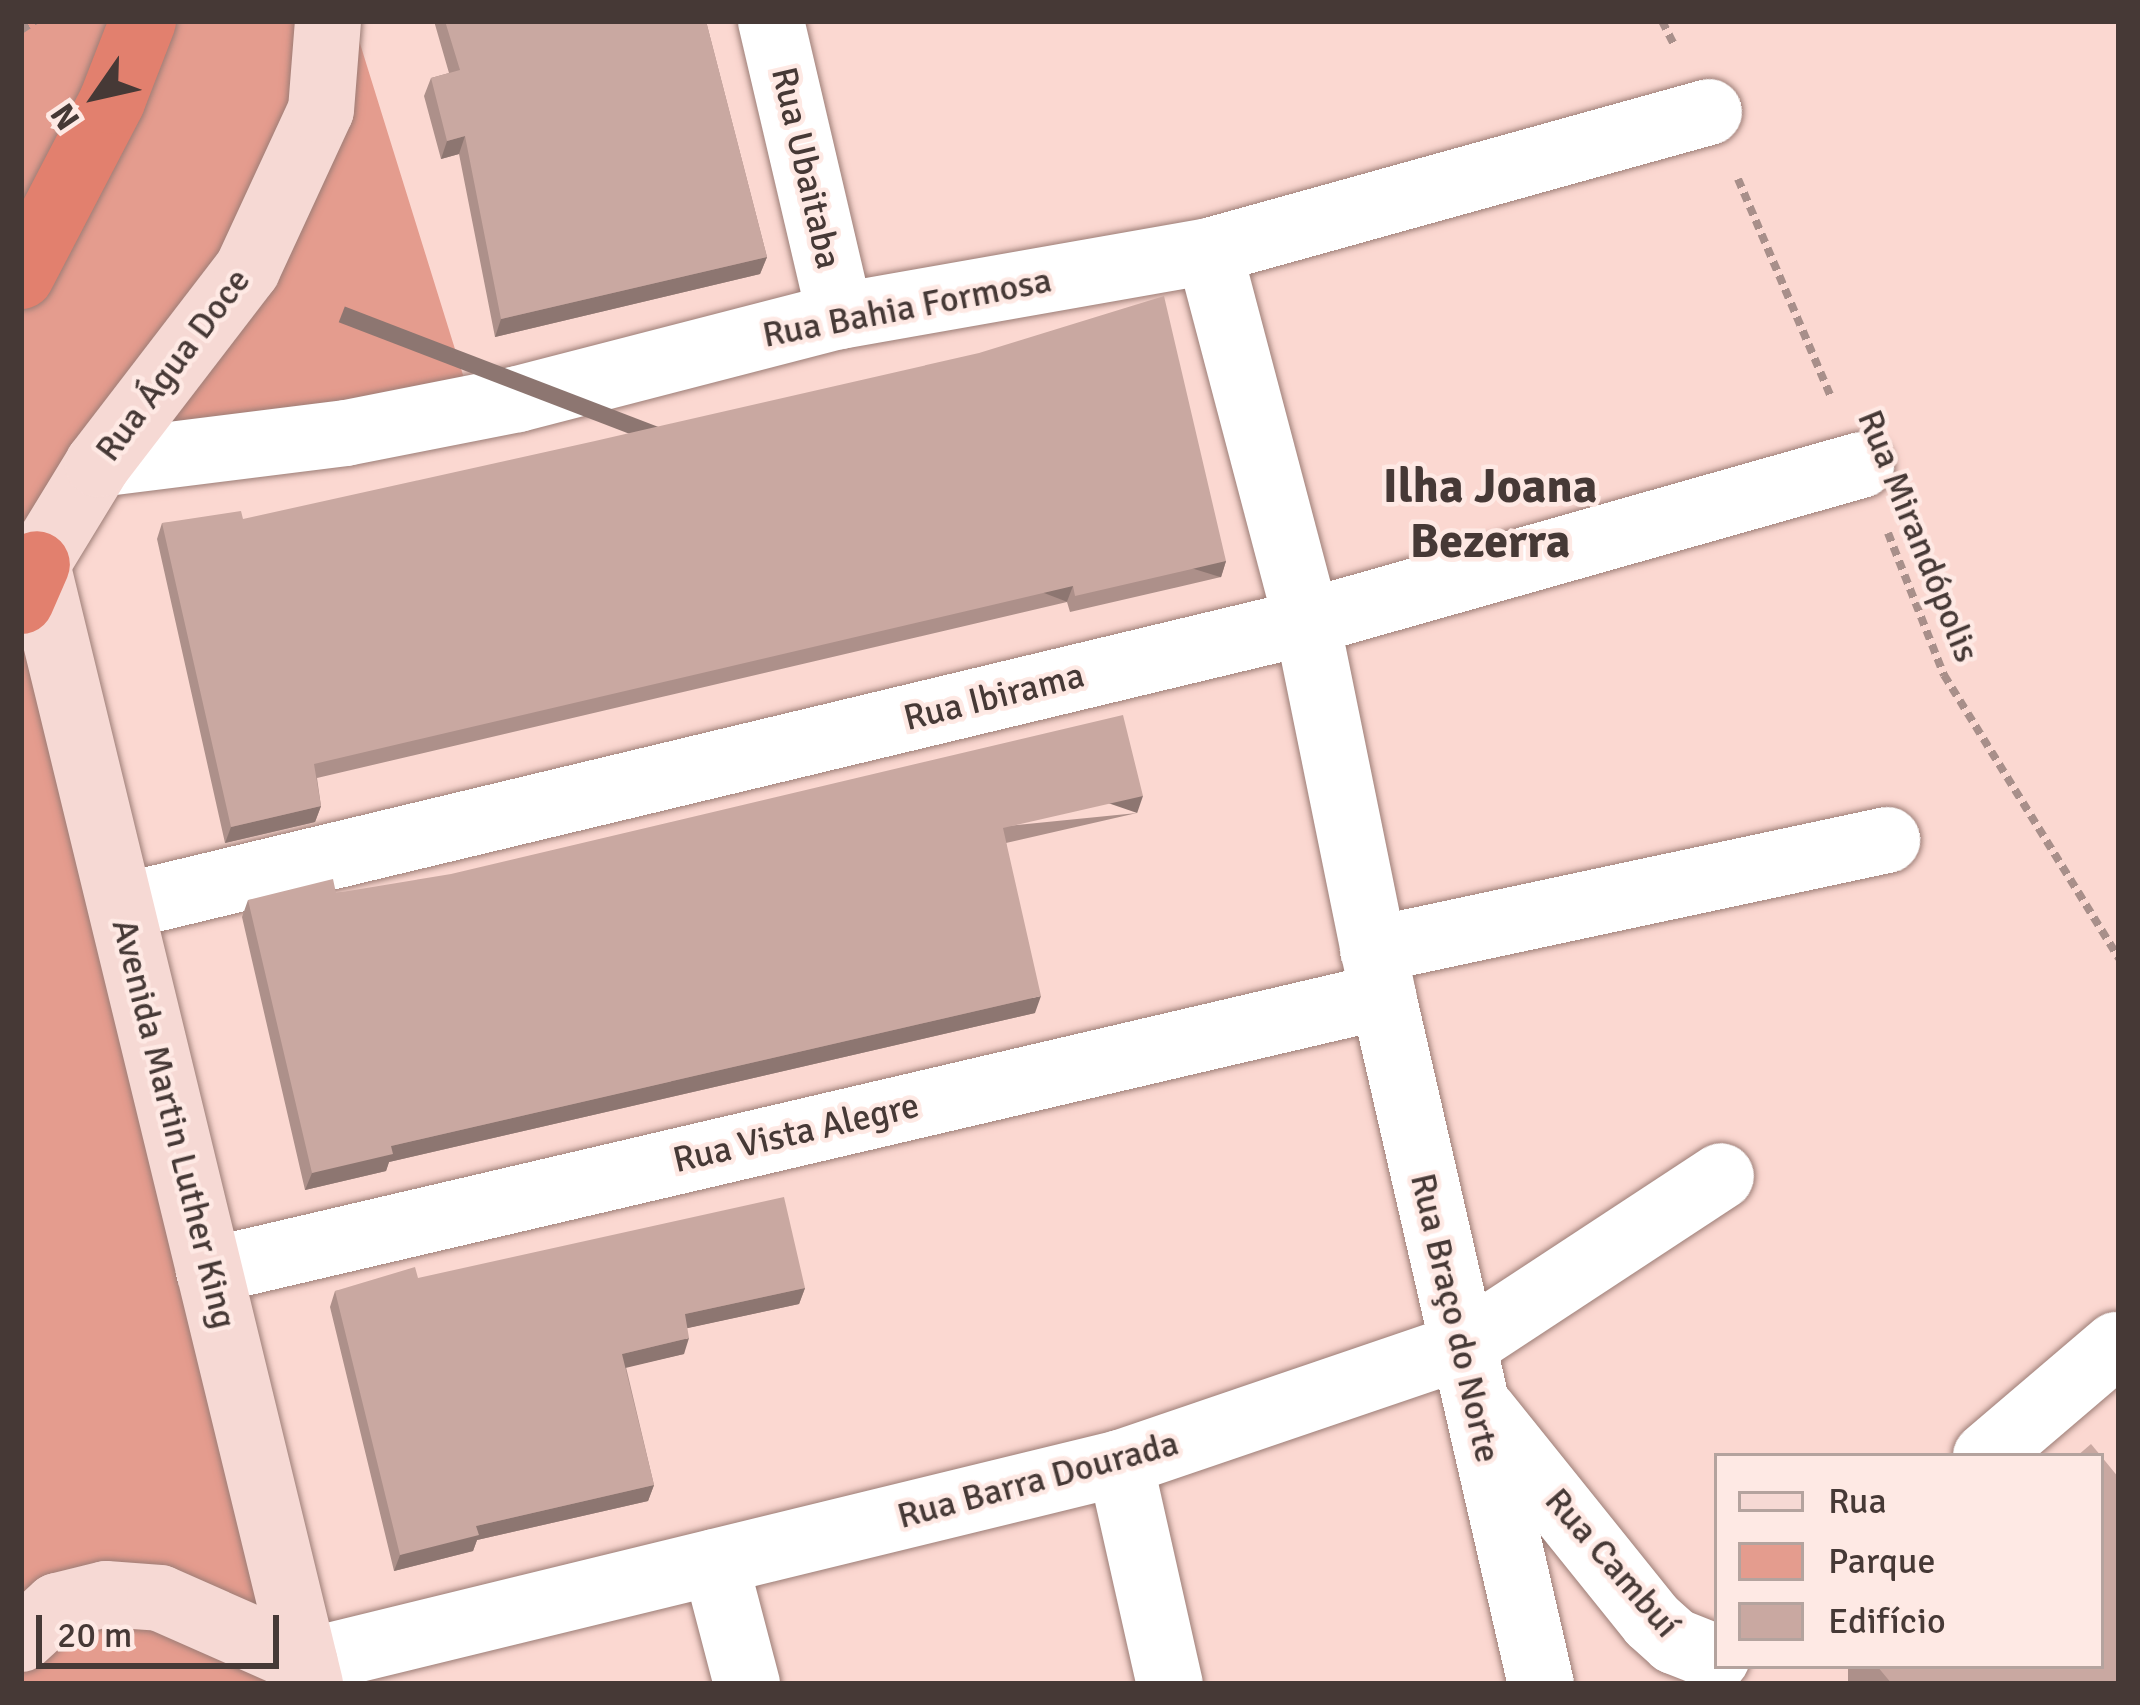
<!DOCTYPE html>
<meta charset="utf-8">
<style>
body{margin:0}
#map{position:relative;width:2140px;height:1705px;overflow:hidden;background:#fbd8d1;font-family:Signika,sans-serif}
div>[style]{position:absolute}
.green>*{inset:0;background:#e49c8e}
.path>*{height:8px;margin-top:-4px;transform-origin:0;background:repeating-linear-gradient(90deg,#a88f8a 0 9px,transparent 0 15px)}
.roads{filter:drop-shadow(0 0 3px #9c7d76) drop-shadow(0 0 3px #9c7d76)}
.street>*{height:66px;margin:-33px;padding:0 33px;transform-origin:33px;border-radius:33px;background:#fff}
.secondary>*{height:66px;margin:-33px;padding:0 33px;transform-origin:33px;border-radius:33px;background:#f6d9d4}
.highway>*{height:66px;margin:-33px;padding:0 33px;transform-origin:33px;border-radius:33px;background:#e2806e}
.wall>*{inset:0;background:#ad908a;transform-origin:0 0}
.shaded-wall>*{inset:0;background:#8d7671;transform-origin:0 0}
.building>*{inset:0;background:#c9a8a1}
span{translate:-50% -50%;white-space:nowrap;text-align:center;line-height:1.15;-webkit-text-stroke:9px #fee9e4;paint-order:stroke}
.street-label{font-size:36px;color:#463936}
.district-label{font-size:48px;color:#463936;font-weight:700}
.frame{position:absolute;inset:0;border:24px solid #463936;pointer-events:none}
.legend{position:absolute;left:1714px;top:1453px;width:390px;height:216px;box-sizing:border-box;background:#fee9e4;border:3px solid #b4a39e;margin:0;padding:15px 21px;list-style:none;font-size:36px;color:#463936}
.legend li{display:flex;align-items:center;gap:24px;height:60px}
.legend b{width:60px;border:3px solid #b4a39e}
.north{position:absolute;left:36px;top:36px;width:120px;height:120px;-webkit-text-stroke:9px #fee9e4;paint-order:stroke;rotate:236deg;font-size:33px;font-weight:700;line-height:48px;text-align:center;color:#463936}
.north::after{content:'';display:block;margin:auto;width:42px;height:54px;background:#463936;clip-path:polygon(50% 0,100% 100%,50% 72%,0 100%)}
.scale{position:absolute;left:36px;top:1615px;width:243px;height:54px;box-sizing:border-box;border:6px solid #463936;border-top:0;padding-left:15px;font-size:36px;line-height:42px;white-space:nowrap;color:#463936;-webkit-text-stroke:9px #fee9e4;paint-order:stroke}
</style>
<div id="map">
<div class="green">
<i style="clip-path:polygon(21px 21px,353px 21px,468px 391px,98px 464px,37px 564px,310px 1684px,21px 1684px)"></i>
</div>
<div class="path">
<i style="left:1662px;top:21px;width:28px;rotate:63deg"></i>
<i style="left:21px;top:30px;width:17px;rotate:-33deg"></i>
<i style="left:1738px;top:179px;width:237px;rotate:66.9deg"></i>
<i style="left:1888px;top:533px;width:153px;rotate:68.5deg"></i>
<i style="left:1944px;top:675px;width:333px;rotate:58.3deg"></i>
</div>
<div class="roads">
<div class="street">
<i style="left:771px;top:21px;width:303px;rotate:76.8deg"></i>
<i style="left:1209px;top:251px;width:384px;rotate:75.2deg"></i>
<i style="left:1307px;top:622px;width:382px;rotate:78.5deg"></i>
<i style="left:1383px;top:996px;width:706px;rotate:77.07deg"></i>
<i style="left:98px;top:464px;width:250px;rotate:-7.1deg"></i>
<i style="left:346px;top:433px;width:175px;rotate:-11.2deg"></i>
<i style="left:518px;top:399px;width:333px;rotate:-14.5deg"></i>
<i style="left:840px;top:316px;width:375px;rotate:-10deg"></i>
<i style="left:1209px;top:251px;width:519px;rotate:-15.54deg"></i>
<i style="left:121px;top:907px;width:1220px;rotate:-13.51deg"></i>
<i style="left:1307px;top:622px;width:576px;rotate:-15.82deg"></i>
<i style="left:1373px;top:950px;width:526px;rotate:-12.08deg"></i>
<i style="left:209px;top:1271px;width:1206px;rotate:-13.18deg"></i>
<i style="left:1484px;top:1412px;width:268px;rotate:51.2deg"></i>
<i style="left:1652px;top:1621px;width:30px;rotate:42deg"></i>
<i style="left:1674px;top:1641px;width:46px;rotate:21.6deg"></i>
<i style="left:1986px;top:1456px;width:171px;rotate:-40.5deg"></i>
<i style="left:1120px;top:1463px;width:227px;rotate:77.3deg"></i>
<i style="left:715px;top:1562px;width:126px;rotate:75.3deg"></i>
<i style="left:305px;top:1662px;width:839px;rotate:-13.72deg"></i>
<i style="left:1120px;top:1463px;width:360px;rotate:-18.8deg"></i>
<i style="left:1461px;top:1347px;width:311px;rotate:-33.3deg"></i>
</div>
<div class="secondary">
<i style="left:21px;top:1639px;width:49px;rotate:-42.5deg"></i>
<i style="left:57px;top:1606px;width:50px;rotate:-13.8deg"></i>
<i style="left:106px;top:1594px;width:54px;rotate:4.2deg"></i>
<i style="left:160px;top:1598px;width:158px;rotate:23.8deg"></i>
<i style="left:310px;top:1684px;width:1153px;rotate:-103.7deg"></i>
<i style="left:37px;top:564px;width:117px;rotate:-58.6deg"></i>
<i style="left:98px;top:464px;width:245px;rotate:-52.5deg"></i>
<i style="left:247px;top:270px;width:176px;rotate:-65.2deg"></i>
<i style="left:321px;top:110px;width:89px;rotate:-85.5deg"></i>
</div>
<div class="highway">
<i style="left:21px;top:276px;width:197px;rotate:-62.5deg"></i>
<i style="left:112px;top:101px;width:86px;rotate:-68.8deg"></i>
<i style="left:21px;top:601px;width:40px;rotate:-66.6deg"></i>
</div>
</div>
<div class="wall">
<i style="clip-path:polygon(434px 21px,706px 21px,767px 257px,760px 274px,495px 337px,459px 154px,441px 159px,424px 96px,431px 78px,449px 73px)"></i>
<i style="clip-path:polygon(243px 519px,1226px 561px,1221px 577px,1070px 612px,1067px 602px,317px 778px,321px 806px,315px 822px,225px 843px,157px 539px,162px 523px)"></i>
<i style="clip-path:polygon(1137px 813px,1006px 843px,1035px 1013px,389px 1162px,386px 1171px,305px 1190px,242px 917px,248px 900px,336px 893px)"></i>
<i style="clip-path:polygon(418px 1278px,805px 1288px,799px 1304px,687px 1328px,684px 1354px,626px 1367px,654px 1485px,648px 1501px,477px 1540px,473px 1551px,394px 1571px,330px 1307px,335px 1291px)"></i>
<i style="left:1848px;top:1666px;width:253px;height:23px"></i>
</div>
<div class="shaded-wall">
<i style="clip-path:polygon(465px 136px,459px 154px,441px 159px,447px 141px)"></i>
<i style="clip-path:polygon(767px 257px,760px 274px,495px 337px,501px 319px)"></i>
<i style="left:1226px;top:561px;width:17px;height:155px;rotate:107deg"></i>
<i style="left:1073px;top:586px;width:17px;height:780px;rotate:111deg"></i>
<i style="left:1143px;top:796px;width:18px;height:144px;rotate:109deg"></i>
<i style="clip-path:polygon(321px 806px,315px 822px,225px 843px,231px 827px)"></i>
<i style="clip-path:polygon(1041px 996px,1035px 1013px,389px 1162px,386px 1171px,305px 1190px,312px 1173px,391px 1146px)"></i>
<i style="clip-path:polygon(805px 1288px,799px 1304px,679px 1330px,685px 1314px)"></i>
<i style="clip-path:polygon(689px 1338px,684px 1354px,617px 1370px,622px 1354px)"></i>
<i style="clip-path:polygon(654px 1485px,648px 1501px,477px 1540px,473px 1551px,394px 1571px,400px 1555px,476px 1526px)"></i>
</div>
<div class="building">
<i style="clip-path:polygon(445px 21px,706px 21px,767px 257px,501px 319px,465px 136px,447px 141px,431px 78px,460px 70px)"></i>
<i style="clip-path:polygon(1164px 296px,1226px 561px,1075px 596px,1073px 586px,314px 764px,321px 806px,231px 827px,162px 523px,241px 511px,243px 519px,595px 441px,979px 353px)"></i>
<i style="clip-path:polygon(1123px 715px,1143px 796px,1003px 828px,1041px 996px,391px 1146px,393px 1154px,312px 1173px,248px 900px,333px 879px,336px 893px,451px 874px)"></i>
<i style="clip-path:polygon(784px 1197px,805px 1288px,685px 1314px,689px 1338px,622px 1354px,654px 1485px,476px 1526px,479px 1535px,400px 1555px,335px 1291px,415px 1267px,418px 1278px)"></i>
<i style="clip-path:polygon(2091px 1444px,2101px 1456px,2077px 1456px)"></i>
<i style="clip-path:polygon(2101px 1456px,2119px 1478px,2119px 1684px,1892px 1684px,1877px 1666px,2101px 1666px)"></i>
</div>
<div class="street-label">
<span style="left:806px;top:168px;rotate:77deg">Rua Ubaitaba</span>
<span style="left:907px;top:308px;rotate:-11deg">Rua Bahia Formosa</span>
<span style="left:173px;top:365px;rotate:-53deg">Rua Água Doce</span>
<span style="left:1918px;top:536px;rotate:68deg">Rua Mirandópolis</span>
<span style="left:994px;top:697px;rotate:-14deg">Rua Ibirama</span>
<span style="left:174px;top:1124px;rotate:76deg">Avenida Martin Luther King</span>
<span style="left:796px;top:1133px;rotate:-13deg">Rua Vista Alegre</span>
<span style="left:1455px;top:1318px;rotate:77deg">Rua Braço do Norte</span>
<span style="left:1038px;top:1480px;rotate:-15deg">Rua Barra Dourada</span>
<span style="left:1612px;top:1563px;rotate:49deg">Rua Cambuí</span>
</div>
<div class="district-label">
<span style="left:1490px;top:514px">Ilha Joana<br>Bezerra</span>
</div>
<div class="frame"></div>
<ul class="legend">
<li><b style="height:15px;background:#f6d9d4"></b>Rua</li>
<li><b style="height:33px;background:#e49c8e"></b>Parque</li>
<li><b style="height:33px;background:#c9a8a1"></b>Edifício</li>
</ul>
<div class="north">N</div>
<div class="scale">20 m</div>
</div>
